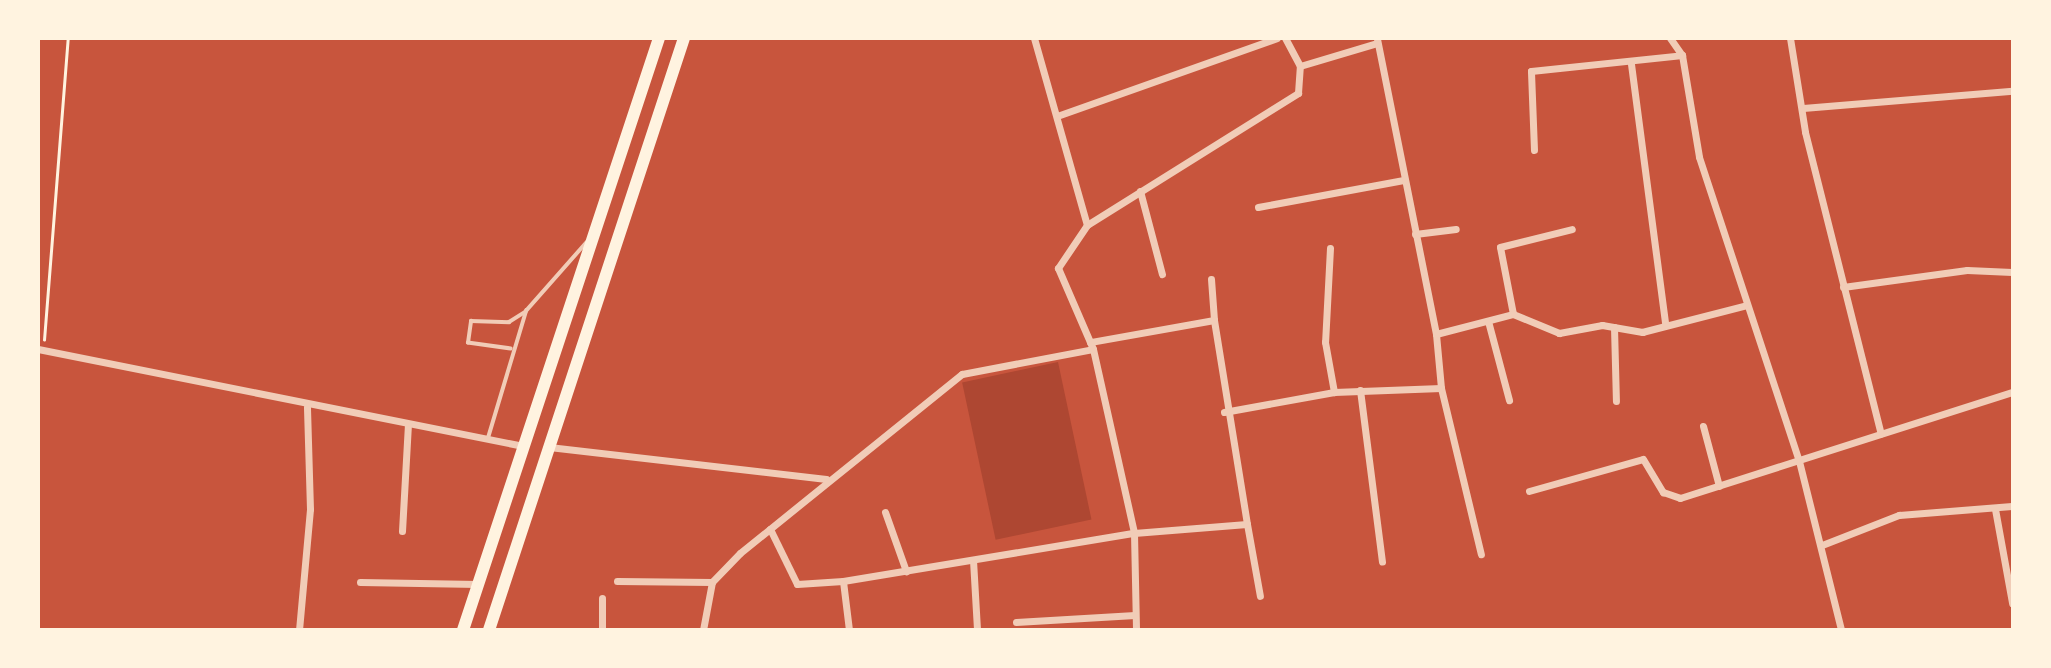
<!DOCTYPE html>
<style>
body{margin:0}
#map{position:relative;width:2051px;height:668px;overflow:hidden;background:#c8553d;font-family:"Varela Round",sans-serif}
div>[style]{position:absolute}
.green>*{inset:0;background:#ae4732;transform-origin:0 0}
.path>*{height:2.5px;margin:-1.25px;padding:0 1.25px;transform-origin:1.25px;border-radius:1.25px;background:#fff3e0}
.service>*{height:3.5px;margin:-1.75px;padding:0 1.75px;transform-origin:1.75px;border-radius:1.75px;background:#f1ccb7}
.minor>*{height:7px;margin:-3.5px;padding:0 3.5px;transform-origin:3.5px;border-radius:3.5px;background:#f1ccb7}
.primary>*{height:12px;margin:-6px;padding:0 6px;transform-origin:6px;border-radius:6px;background:#fff3e0}
span{translate:-50% -50%;white-space:nowrap;text-align:center;line-height:1.15;-webkit-text-stroke:7px #fff3e0;paint-order:stroke}
.frame{position:absolute;inset:0;border:40px solid #fff3e0;pointer-events:none}
</style>
<div id="map">
<div class="green">
<i style="left:1058px;top:362px;width:161px;height:98px;rotate:78deg"></i>
</div>
<div class="path">
<i style="left:44px;top:340px;width:303px;rotate:-85.5deg"></i>
</div>
<div class="service">
<i style="left:511px;top:349px;width:43px;rotate:-172.1deg"></i>
<i style="left:468px;top:343px;width:22px;rotate:-82deg"></i>
<i style="left:471px;top:321px;width:38px;rotate:2deg"></i>
<i style="left:509px;top:322px;width:19px;rotate:-32deg"></i>
<i style="left:488px;top:438px;width:133px;rotate:-73.3deg"></i>
<i style="left:526px;top:311px;width:91px;rotate:-48.6deg"></i>
</div>
<div class="minor">
<i style="left:1034px;top:38px;width:194px;rotate:74.2deg"></i>
<i style="left:1087px;top:225px;width:52px;rotate:124deg"></i>
<i style="left:1058px;top:268px;width:88px;rotate:66.6deg"></i>
<i style="left:1093px;top:349px;width:189px;rotate:77.4deg"></i>
<i style="left:1134px;top:533px;width:97px;rotate:88.8deg"></i>
<i style="left:1670px;top:38px;width:21px;rotate:55deg"></i>
<i style="left:1682px;top:55px;width:103px;rotate:80.5deg"></i>
<i style="left:1699px;top:157px;width:320px;rotate:71.8deg"></i>
<i style="left:1799px;top:461px;width:174px;rotate:76deg"></i>
<i style="left:1790px;top:38px;width:95px;rotate:80.9deg"></i>
<i style="left:1805px;top:132px;width:311px;rotate:75.9deg"></i>
<i style="left:1631px;top:64px;width:262px;rotate:82.5deg"></i>
<i style="left:1300px;top:66px;width:80px;rotate:-16.6deg"></i>
<i style="left:1803px;top:108px;width:210px;rotate:-4.7deg"></i>
<i style="left:1057px;top:116px;width:233px;rotate:-19.5deg"></i>
<i style="left:1534px;top:150px;width:79px;rotate:-92.2deg"></i>
<i style="left:1531px;top:71px;width:152px;rotate:-6deg"></i>
<i style="left:1140px;top:191px;width:86px;rotate:75.2deg"></i>
<i style="left:1258px;top:207px;width:148px;rotate:-10.5deg"></i>
<i style="left:1087px;top:225px;width:249px;rotate:-32deg"></i>
<i style="left:1298px;top:93px;width:27px;rotate:-86deg"></i>
<i style="left:1300px;top:66px;width:32px;rotate:-118deg"></i>
<i style="left:1415px;top:234px;width:41px;rotate:-7deg"></i>
<i style="left:1330px;top:248px;width:94px;rotate:93deg"></i>
<i style="left:1325px;top:342px;width:51px;rotate:79.8deg"></i>
<i style="left:1211px;top:279px;width:41px;rotate:85.8deg"></i>
<i style="left:1843px;top:287px;width:125px;rotate:-7.8deg"></i>
<i style="left:1967px;top:270px;width:45px;rotate:2.5deg"></i>
<i style="left:1513px;top:314px;width:68px;rotate:-101deg"></i>
<i style="left:1500px;top:247px;width:74px;rotate:-14deg"></i>
<i style="left:1488px;top:321px;width:82px;rotate:75.1deg"></i>
<i style="left:1614px;top:327px;width:74px;rotate:88.5deg"></i>
<i style="left:1436px;top:334px;width:80px;rotate:-14.6deg"></i>
<i style="left:1513px;top:314px;width:50px;rotate:22.4deg"></i>
<i style="left:1559px;top:333px;width:44px;rotate:-10.5deg"></i>
<i style="left:1602px;top:325px;width:41px;rotate:9.9deg"></i>
<i style="left:1642px;top:332px;width:108px;rotate:-14.4deg"></i>
<i style="left:38px;top:349px;width:495px;rotate:11.3deg"></i>
<i style="left:1441px;top:388px;width:171px;rotate:76.5deg"></i>
<i style="left:1360px;top:390px;width:173px;rotate:82.7deg"></i>
<i style="left:1224px;top:412px;width:112px;rotate:-10.3deg"></i>
<i style="left:1334px;top:392px;width:107px;rotate:-2.1deg"></i>
<i style="left:1441px;top:388px;width:54px;rotate:-95.3deg"></i>
<i style="left:1436px;top:334px;width:302px;rotate:-101.3deg"></i>
<i style="left:1703px;top:426px;width:62px;rotate:75.1deg"></i>
<i style="left:549px;top:447px;width:279px;rotate:6.6deg"></i>
<i style="left:1529px;top:491px;width:118px;rotate:-15.7deg"></i>
<i style="left:1643px;top:459px;width:39px;rotate:59deg"></i>
<i style="left:1663px;top:492px;width:18px;rotate:19deg"></i>
<i style="left:1680px;top:498px;width:349px;rotate:-17.7deg"></i>
<i style="left:1995px;top:509px;width:96px;rotate:79.7deg"></i>
<i style="left:885px;top:512px;width:63px;rotate:70.4deg"></i>
<i style="left:1247px;top:524px;width:73px;rotate:79.8deg"></i>
<i style="left:770px;top:529px;width:61px;rotate:63.9deg"></i>
<i style="left:797px;top:584px;width:46px;rotate:-3.7deg"></i>
<i style="left:402px;top:531px;width:106px;rotate:-86.8deg"></i>
<i style="left:1822px;top:545px;width:83px;rotate:-21.3deg"></i>
<i style="left:1899px;top:515px;width:113px;rotate:-4.6deg"></i>
<i style="left:973px;top:560px;width:70px;rotate:86.7deg"></i>
<i style="left:617px;top:581px;width:95px;rotate:0.6deg"></i>
<i style="left:360px;top:582px;width:118px;rotate:1deg"></i>
<i style="left:602px;top:598px;width:32px;rotate:90deg"></i>
<i style="left:1016px;top:622px;width:119px;rotate:-3.4deg"></i>
<i style="left:299px;top:630px;width:121px;rotate:-84.8deg"></i>
<i style="left:310px;top:509px;width:102px;rotate:-91.7deg"></i>
<i style="left:703px;top:630px;width:49px;rotate:-79.4deg"></i>
<i style="left:712px;top:582px;width:40px;rotate:-46deg"></i>
<i style="left:740px;top:553px;width:285px;rotate:-38.9deg"></i>
<i style="left:962px;top:374px;width:133px;rotate:-10.8deg"></i>
<i style="left:849px;top:630px;width:49px;rotate:-97deg"></i>
<i style="left:843px;top:581px;width:295px;rotate:-9.4deg"></i>
<i style="left:1134px;top:533px;width:113px;rotate:-4.6deg"></i>
<i style="left:1247px;top:524px;width:207px;rotate:-99.2deg"></i>
<i style="left:1214px;top:320px;width:126px;rotate:169.9deg"></i>
</div>
<div class="primary">
<i style="left:463px;top:630px;width:624px;rotate:-71.68deg"></i>
<i style="left:489px;top:630px;width:623px;rotate:-71.77deg"></i>
</div>
<div class="frame"></div>
</div>
